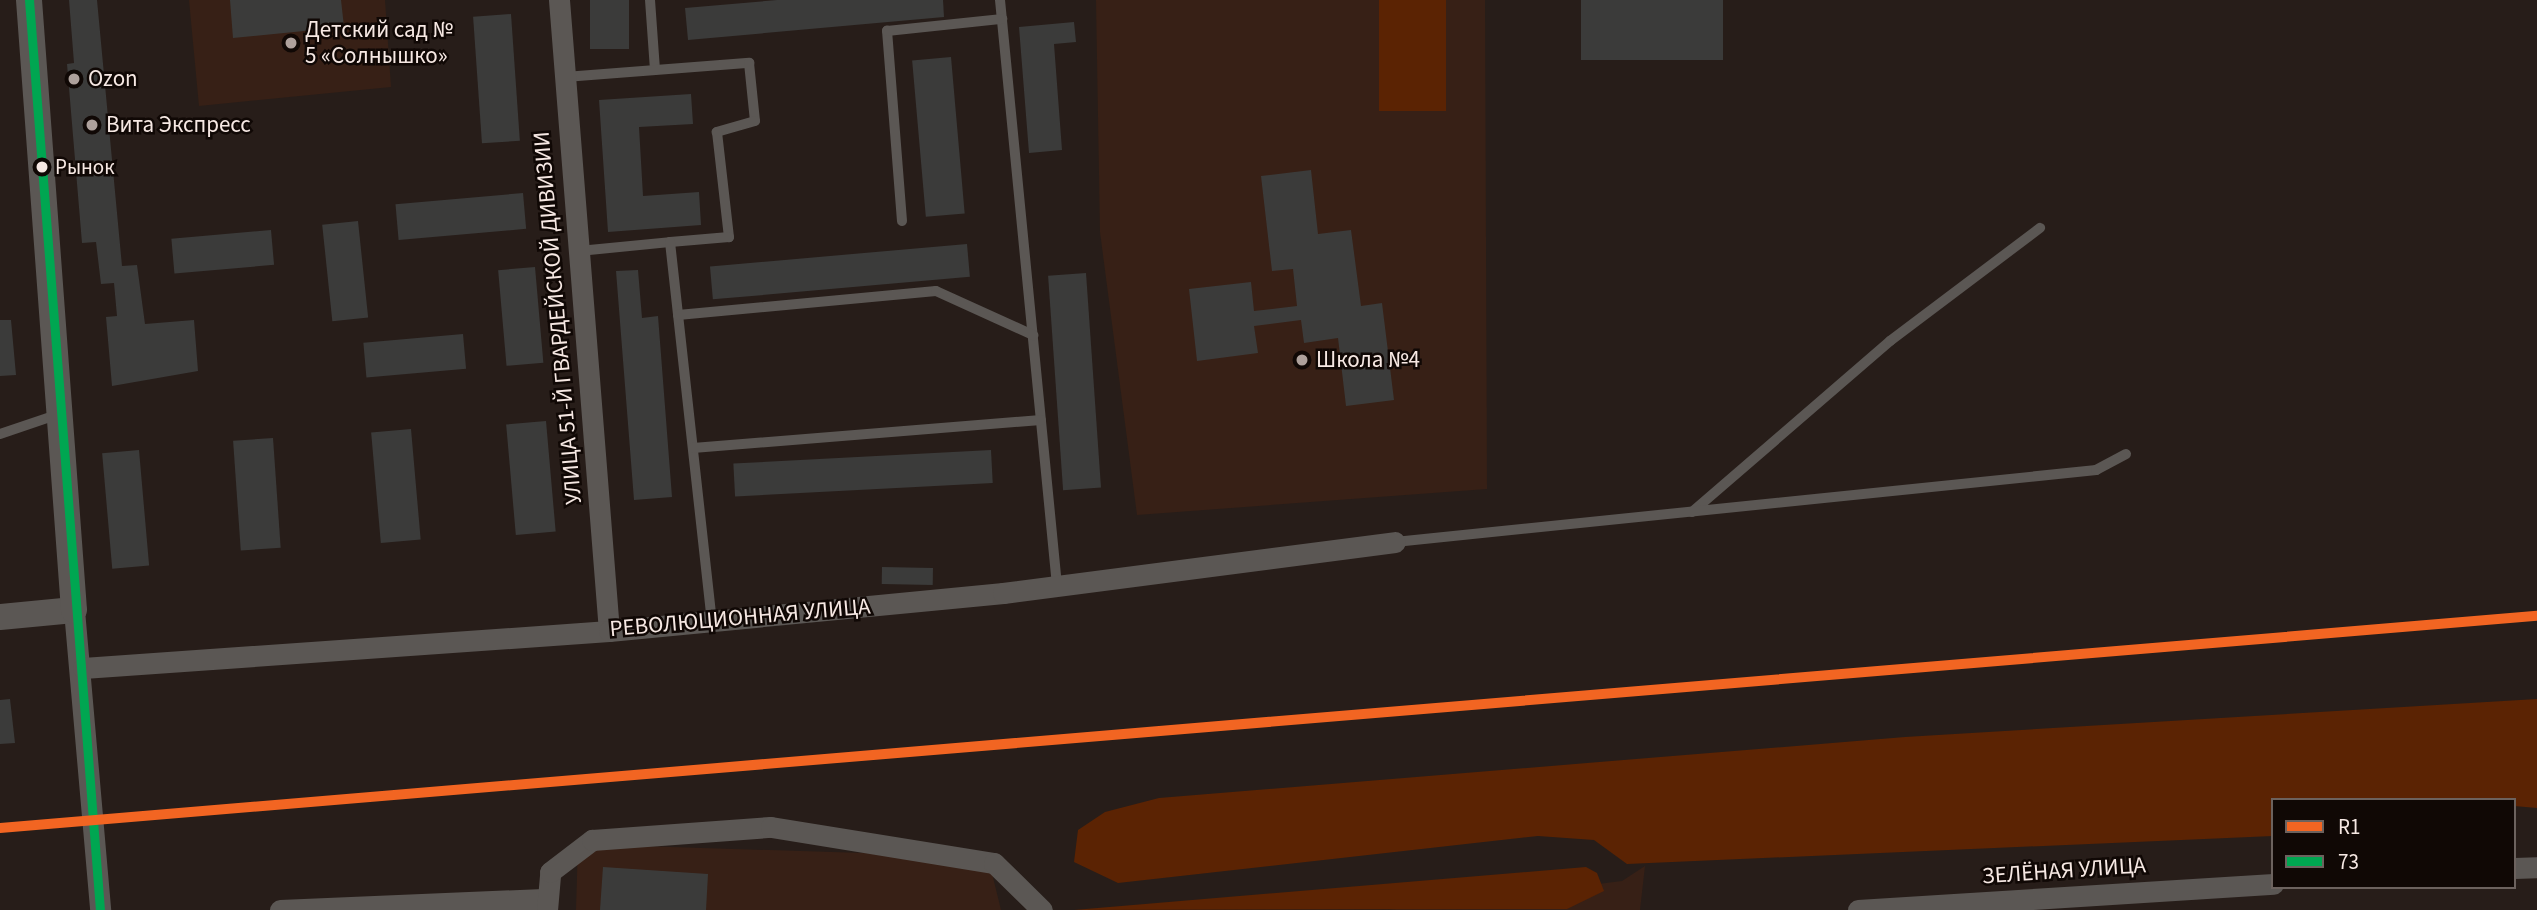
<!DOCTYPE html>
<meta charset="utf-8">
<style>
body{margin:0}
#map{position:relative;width:2537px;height:910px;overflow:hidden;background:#271d19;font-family:"Source Sans 3",sans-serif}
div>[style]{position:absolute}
.built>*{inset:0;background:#372016}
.green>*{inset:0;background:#5b2303;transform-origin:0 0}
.building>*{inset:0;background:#3b3b3a;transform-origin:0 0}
.service>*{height:10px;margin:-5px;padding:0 5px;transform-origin:5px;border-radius:5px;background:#5b5754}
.minor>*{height:21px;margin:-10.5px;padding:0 10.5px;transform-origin:10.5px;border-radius:10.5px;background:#5b5754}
.tertiary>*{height:26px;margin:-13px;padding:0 13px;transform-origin:13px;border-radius:13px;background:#5b5754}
.bus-1>*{height:9px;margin:-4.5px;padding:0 4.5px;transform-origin:4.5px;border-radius:4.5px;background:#00a651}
.rail-1>*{height:10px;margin:-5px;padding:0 5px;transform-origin:5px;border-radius:5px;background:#f26522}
.dots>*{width:19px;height:19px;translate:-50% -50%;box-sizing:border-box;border:4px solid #100805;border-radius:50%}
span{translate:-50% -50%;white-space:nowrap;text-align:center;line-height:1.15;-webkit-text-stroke:5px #100805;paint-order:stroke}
.bus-label{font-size:21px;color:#f6e8e3}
.left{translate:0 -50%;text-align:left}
.poi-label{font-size:23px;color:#f6e8e3}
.street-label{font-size:23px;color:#f6e8e3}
.legend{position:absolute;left:2271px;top:798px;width:245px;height:91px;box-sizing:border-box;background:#100805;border:2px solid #6c625e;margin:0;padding:9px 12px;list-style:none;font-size:21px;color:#f6e8e3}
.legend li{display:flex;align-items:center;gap:14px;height:35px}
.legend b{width:35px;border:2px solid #6c625e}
</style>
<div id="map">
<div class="built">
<i style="clip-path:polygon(189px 0,385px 0,391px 87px,199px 106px)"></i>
<i style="clip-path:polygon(1096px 0,1485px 0,1487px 489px,1137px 515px,1100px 232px)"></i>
<i style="clip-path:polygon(578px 844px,988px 857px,1001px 910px,576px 910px)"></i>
<i style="clip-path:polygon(1645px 866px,1640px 910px,1388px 910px,1622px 881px)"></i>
</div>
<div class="green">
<i style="left:1379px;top:0;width:67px;height:111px"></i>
<i style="clip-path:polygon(2537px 699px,2537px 808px,2514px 806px,2514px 800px,2273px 800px,2273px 836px,1627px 864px,1594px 840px,1538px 836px,1118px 883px,1074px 862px,1078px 830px,1105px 812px,1159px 798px,1905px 737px)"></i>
<i style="clip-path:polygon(1586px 867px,1597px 873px,1604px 891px,1567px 909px,1074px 910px)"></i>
</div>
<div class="building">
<i style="clip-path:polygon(69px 0,97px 0,122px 266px,137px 265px,145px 324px,194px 320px,198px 371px,112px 386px,106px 317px,117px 316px,114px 283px,101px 284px,96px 242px,82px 243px,67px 64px,74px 63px)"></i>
<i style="clip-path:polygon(230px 0,341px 0,344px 27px,233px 38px)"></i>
<i style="left:590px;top:0;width:39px;height:49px"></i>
<i style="clip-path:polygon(777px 0,943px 0,944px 17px,688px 40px,685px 8px)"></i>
<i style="left:1581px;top:0;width:142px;height:60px"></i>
<i style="left:511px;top:14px;width:127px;height:38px;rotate:86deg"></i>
<i style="clip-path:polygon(1074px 22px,1076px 42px,1054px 44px,1062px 150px,1029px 153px,1019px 27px)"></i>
<i style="left:951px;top:57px;width:157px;height:39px;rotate:85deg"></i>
<i style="clip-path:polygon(691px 94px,693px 124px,639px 127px,643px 196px,699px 192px,701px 225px,608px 232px,599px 100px)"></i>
<i style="clip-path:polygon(1311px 170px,1318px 234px,1351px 230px,1361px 306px,1382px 303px,1394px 400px,1346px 406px,1338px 338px,1304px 343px,1301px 320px,1254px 326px,1258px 353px,1197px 361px,1189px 289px,1251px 282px,1254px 311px,1297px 306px,1293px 269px,1272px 271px,1261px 176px)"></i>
<i style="left:523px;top:193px;width:36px;height:128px;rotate:85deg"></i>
<i style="left:358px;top:221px;width:97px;height:36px;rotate:84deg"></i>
<i style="left:271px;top:230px;width:35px;height:100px;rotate:85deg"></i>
<i style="left:967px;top:244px;width:33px;height:258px;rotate:85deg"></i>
<i style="left:535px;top:267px;width:96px;height:37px;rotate:85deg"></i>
<i style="clip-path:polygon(638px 270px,642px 318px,658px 316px,672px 497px,634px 500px,616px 271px)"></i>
<i style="left:1086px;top:273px;width:215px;height:38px;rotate:86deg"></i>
<i style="clip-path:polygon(0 320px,11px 320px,16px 375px,0 376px)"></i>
<i style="left:463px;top:334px;width:35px;height:100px;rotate:85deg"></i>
<i style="left:546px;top:421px;width:111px;height:40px;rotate:85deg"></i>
<i style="left:411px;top:429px;width:111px;height:40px;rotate:85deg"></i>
<i style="left:273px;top:438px;width:110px;height:40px;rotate:86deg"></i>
<i style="left:139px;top:450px;width:116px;height:37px;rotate:85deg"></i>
<i style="left:991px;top:450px;width:33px;height:258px;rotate:87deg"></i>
<i style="left:882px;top:567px;width:51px;height:17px;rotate:1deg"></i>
<i style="clip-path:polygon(10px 699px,15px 743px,0 744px,0 700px)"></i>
<i style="clip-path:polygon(603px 867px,708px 874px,706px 910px,600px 910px)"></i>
</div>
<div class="service">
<i style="left:650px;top:0;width:70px;rotate:85.9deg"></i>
<i style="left:1000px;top:0;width:589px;rotate:84.44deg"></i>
<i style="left:565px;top:77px;width:185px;rotate:-4.4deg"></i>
<i style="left:749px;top:63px;width:58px;rotate:84.1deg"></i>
<i style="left:755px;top:121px;width:40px;rotate:164deg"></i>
<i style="left:717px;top:132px;width:106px;rotate:83.5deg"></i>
<i style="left:729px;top:237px;width:59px;rotate:175.2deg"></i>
<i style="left:902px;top:221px;width:191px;rotate:-94.5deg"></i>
<i style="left:887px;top:31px;width:116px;rotate:-6deg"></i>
<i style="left:579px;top:251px;width:91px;rotate:-5.6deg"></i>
<i style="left:670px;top:242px;width:381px;rotate:83.7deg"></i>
<i style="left:678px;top:315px;width:259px;rotate:-5.3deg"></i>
<i style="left:936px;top:291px;width:107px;rotate:24.4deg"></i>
<i style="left:0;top:434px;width:62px;rotate:-18.7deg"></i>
<i style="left:693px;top:448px;width:349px;rotate:-4.6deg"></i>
<i style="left:1692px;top:512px;width:262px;rotate:-40.8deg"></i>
<i style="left:1890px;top:341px;width:188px;rotate:-37deg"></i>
<i style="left:1395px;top:542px;width:705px;rotate:-5.86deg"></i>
<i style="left:2096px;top:470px;width:34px;rotate:-28deg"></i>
</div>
<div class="minor">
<i style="left:559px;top:0;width:633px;rotate:85.47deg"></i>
<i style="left:74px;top:610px;width:301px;rotate:85deg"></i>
<i style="left:83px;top:668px;width:527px;rotate:-4.02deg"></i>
<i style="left:609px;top:631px;width:396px;rotate:-5.5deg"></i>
<i style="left:1003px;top:593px;width:395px;rotate:-7.4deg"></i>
<i style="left:2514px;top:868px;width:23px;rotate:-2deg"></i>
<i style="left:280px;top:910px;width:264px;rotate:-2.4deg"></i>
<i style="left:547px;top:910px;width:38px;rotate:-85deg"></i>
<i style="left:550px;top:872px;width:53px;rotate:-37.3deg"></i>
<i style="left:592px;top:840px;width:179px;rotate:-4.2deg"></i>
<i style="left:771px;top:827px;width:226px;rotate:9.2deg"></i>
<i style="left:994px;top:863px;width:67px;rotate:44.4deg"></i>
<i style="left:1858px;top:910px;width:416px;rotate:-3.6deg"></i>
</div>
<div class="tertiary">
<i style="left:0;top:617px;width:74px;rotate:-5.4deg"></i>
<i style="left:74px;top:610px;width:612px;rotate:-94.22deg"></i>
</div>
<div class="bus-1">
<i style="left:29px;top:0;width:913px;rotate:85.54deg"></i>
</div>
<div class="rail-1">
<i style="left:0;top:828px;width:2546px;rotate:-4.78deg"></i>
</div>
<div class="dots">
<i style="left:291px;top:43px;background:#aea19c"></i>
<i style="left:74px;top:79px;background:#aea19c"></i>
<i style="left:92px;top:125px;background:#aea19c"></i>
<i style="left:42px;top:167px;background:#f6e8e3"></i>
<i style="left:1302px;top:360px;background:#aea19c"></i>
</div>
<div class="bus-label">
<span class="left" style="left:55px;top:167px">Рынок</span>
</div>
<div class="poi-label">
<span class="left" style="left:305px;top:43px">Детский сад №<br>5 «Солнышко»</span>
<span class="left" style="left:88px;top:79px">Ozon</span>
<span class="left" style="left:106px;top:125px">Вита Экспресс</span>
<span class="left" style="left:1316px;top:360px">Школа №4</span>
</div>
<div class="street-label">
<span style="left:558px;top:318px;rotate:-95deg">УЛИЦА 51-Й ГВАРДЕЙСКОЙ ДИВИЗИИ</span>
<span style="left:740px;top:618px;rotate:-5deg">РЕВОЛЮЦИОННАЯ УЛИЦА</span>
<span style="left:2064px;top:871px;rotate:-4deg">ЗЕЛЁНАЯ УЛИЦА</span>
</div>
<ul class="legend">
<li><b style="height:9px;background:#f26522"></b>R1</li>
<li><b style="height:9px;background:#00a651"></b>73</li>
</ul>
</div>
